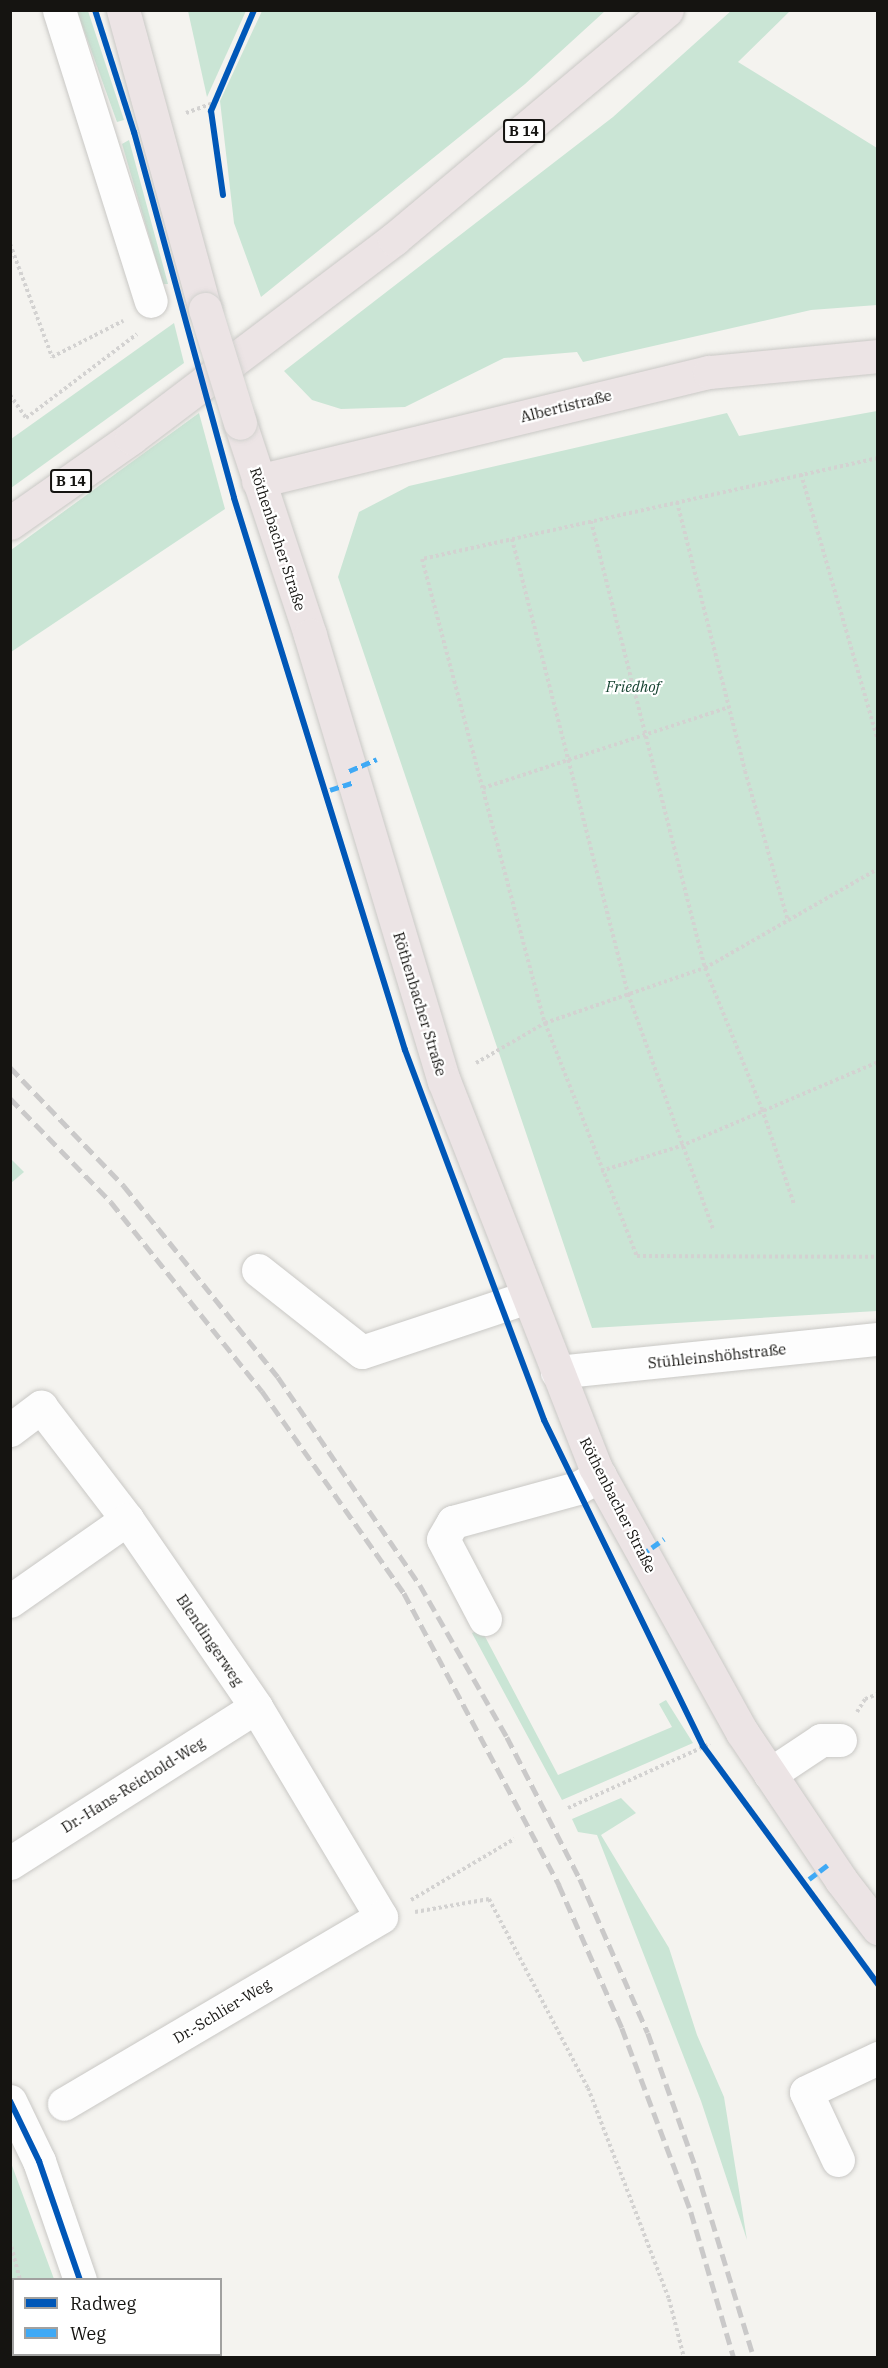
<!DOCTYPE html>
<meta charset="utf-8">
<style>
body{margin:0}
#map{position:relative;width:888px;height:2368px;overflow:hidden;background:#f4f3ef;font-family:"IBM Plex Serif",serif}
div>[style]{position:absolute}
.green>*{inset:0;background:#cae5d5}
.path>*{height:4px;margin-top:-2px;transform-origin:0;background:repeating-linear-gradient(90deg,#d3d2d1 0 3px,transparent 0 6px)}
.roads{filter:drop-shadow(0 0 2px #c9c8c5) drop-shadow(0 0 2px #c9c8c5)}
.minor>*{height:33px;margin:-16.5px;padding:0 16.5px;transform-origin:16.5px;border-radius:16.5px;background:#fdfdfd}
.major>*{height:33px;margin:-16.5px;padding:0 16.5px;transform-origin:16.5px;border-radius:16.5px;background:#ece4e5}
.rail>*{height:4.5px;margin-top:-2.25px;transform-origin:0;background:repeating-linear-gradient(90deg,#cac9c9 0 12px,transparent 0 18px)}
.bridges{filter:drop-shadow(0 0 2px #d1d1ce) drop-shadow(0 0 2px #d1d1ce)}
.major-bridge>*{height:33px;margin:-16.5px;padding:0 16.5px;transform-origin:16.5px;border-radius:16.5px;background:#ece4e5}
.quiet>*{height:4.5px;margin-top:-2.25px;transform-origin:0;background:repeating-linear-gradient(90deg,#3fa9f5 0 9px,transparent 0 13.5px)}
.cycleway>*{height:6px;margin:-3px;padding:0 3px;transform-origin:3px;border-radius:3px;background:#0057b8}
span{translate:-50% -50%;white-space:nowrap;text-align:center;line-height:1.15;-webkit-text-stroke:4.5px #fff;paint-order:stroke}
.shield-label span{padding:2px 4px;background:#fff;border:2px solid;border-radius:4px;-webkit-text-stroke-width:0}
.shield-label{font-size:14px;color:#151411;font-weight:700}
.street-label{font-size:15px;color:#151411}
.park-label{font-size:15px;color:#164431;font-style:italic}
.frame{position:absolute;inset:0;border:12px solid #151411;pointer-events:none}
.legend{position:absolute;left:12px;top:2278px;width:210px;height:78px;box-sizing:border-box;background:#fff;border:2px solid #a1a1a0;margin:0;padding:8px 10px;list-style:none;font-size:18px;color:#151411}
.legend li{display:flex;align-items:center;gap:12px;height:30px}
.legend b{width:30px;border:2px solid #a1a1a0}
</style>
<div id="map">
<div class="green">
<i style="clip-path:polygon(732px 10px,790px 11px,738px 62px,877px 148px,877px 305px,811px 310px,583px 362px,577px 352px,504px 358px,405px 407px,341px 409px,312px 400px,284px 371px,613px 117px)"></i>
<i style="clip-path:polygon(77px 11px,88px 11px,124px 120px,117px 122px)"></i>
<i style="clip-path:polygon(188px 11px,246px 11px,207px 97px)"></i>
<i style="clip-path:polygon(262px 11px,262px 10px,605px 11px,525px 84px,261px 297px,234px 223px,220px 101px)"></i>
<i style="clip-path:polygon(129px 140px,168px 284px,163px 284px,122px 144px)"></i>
<i style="clip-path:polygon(174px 323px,184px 363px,11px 488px,11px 439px)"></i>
<i style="clip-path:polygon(877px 411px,877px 1311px,592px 1328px,338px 577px,359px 512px,409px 486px,727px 413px,739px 436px)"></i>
<i style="clip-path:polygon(199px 413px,225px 509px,11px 652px,11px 550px)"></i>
<i style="clip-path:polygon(10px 1158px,24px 1172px,11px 1183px,10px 1183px)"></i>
<i style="clip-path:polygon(481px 1629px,558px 1775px,672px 1727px,659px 1704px,666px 1700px,693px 1743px,562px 1800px,472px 1633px)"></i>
<i style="clip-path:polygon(621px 1798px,636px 1813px,601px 1835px,669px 1948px,697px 2035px,724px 2097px,747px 2240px,701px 2101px,597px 1835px,578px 1832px,572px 1819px)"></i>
<i style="clip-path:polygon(11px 2163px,54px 2279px,14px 2280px,14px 2354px,72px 2357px,11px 2357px)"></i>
</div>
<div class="path">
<i style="left:186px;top:113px;width:30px;rotate:-20deg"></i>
<i style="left:10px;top:244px;width:121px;rotate:69.6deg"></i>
<i style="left:52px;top:357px;width:80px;rotate:-26.9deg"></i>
<i style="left:10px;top:395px;width:28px;rotate:55deg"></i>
<i style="left:26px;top:418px;width:139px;rotate:-37.1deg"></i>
<i style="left:878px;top:458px;width:467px;rotate:167.5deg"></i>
<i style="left:422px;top:559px;width:480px;rotate:75.2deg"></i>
<i style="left:545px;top:1023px;width:251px;rotate:68.5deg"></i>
<i style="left:637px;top:1256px;width:241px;rotate:0.2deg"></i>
<i style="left:801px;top:474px;width:278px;rotate:73.9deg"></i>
<i style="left:677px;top:502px;width:277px;rotate:75.8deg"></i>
<i style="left:745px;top:771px;width:156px;rotate:74deg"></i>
<i style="left:591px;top:521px;width:461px;rotate:75.7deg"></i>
<i style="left:705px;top:968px;width:152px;rotate:68deg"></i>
<i style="left:762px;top:1109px;width:100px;rotate:71.4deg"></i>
<i style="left:512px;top:539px;width:470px;rotate:75.7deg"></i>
<i style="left:628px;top:994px;width:250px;rotate:70.1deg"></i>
<i style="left:483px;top:788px;width:259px;rotate:-18.2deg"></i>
<i style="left:476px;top:1063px;width:80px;rotate:-30.1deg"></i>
<i style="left:545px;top:1023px;width:169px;rotate:-19deg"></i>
<i style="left:705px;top:968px;width:199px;rotate:-29.8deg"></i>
<i style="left:601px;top:1171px;width:84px;rotate:-17.4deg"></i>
<i style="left:681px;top:1146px;width:214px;rotate:-23.1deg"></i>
<i style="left:857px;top:1712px;width:15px;rotate:-58deg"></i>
<i style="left:865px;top:1699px;width:14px;rotate:-21deg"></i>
<i style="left:568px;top:1808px;width:156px;rotate:-24.3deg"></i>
<i style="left:411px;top:1900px;width:120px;rotate:-30.6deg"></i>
<i style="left:415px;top:1912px;width:75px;rotate:-10deg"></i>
<i style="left:489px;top:1899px;width:213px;rotate:62.4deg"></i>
<i style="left:588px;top:2088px;width:226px;rotate:69deg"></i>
<i style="left:669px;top:2299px;width:61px;rotate:75.7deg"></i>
<i style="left:10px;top:2241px;width:40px;rotate:75.6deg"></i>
<i style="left:22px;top:2358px;width:4px;rotate:-76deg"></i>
</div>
<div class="roads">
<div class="minor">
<i style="left:59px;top:10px;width:305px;rotate:72.5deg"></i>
<i style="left:258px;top:1270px;width:132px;rotate:38.3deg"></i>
<i style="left:362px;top:1352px;width:174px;rotate:-18.4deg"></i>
<i style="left:557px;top:1372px;width:323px;rotate:-5.9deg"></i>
<i style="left:10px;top:1430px;width:39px;rotate:-37deg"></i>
<i style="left:41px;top:1407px;width:141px;rotate:52.5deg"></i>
<i style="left:127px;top:1519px;width:228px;rotate:55.5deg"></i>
<i style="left:256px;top:1707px;width:244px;rotate:59.2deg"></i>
<i style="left:381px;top:1917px;width:368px;rotate:149.5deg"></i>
<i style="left:10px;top:1601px;width:143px;rotate:-35deg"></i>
<i style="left:485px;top:1619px;width:90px;rotate:-117.7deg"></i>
<i style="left:443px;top:1539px;width:20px;rotate:-60deg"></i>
<i style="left:453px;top:1522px;width:129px;rotate:-15.3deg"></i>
<i style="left:577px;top:1488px;width:26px;rotate:-28deg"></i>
<i style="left:770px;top:1774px;width:61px;rotate:-33.7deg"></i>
<i style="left:821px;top:1740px;width:19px"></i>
<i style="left:10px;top:1863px;width:291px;rotate:-32.4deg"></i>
<i style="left:10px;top:2101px;width:67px;rotate:64.2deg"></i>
<i style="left:39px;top:2161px;width:126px;rotate:71deg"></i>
<i style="left:838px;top:2160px;width:75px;rotate:-115.2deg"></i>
<i style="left:806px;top:2092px;width:80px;rotate:-25.3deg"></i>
<i style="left:99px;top:2354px;width:4px;rotate:76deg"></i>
</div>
<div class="major">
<i style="left:123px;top:10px;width:310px;rotate:74.7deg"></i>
<i style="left:240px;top:423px;width:223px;rotate:71.7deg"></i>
<i style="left:310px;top:635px;width:466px;rotate:73.3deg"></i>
<i style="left:444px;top:1081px;width:414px;rotate:68.6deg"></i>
<i style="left:595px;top:1467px;width:303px;rotate:61deg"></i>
<i style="left:742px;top:1732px;width:178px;rotate:56.2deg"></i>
<i style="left:841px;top:1880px;width:61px;rotate:52.4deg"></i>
<i style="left:258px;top:481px;width:464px;rotate:-13.6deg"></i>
<i style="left:709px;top:372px;width:170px;rotate:-5.4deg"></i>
<i style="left:10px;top:523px;width:148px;rotate:-35.1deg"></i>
<i style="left:131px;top:438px;width:330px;rotate:-37.1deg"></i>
<i style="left:394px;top:239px;width:356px;rotate:-40deg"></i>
</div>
</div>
<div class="rail">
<i style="left:10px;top:1067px;width:165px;rotate:46.2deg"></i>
<i style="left:124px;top:1186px;width:245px;rotate:51.1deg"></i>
<i style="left:278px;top:1377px;width:252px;rotate:55.7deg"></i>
<i style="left:420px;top:1585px;width:175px;rotate:60.2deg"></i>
<i style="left:507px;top:1737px;width:160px;rotate:62.8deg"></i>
<i style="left:580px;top:1879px;width:168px;rotate:66.2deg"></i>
<i style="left:648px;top:2033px;width:143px;rotate:70.4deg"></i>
<i style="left:696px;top:2168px;width:199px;rotate:73deg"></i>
<i style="left:10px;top:1098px;width:145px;rotate:45.8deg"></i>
<i style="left:111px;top:1202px;width:242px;rotate:51.4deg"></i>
<i style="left:262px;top:1391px;width:247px;rotate:54.9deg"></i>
<i style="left:404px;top:1593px;width:331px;rotate:62deg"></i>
<i style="left:559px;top:1885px;width:156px;rotate:66.2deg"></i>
<i style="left:622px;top:2028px;width:197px;rotate:69.4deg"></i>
<i style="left:691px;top:2212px;width:152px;rotate:73.6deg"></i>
</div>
<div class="bridges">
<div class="major-bridge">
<i style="left:205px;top:309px;width:119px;rotate:72.9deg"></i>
</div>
</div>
<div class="quiet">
<i style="left:349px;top:771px;width:30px;rotate:-23deg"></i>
<i style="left:330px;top:790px;width:23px;rotate:-18deg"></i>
<i style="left:641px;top:1555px;width:28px;rotate:-35deg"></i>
<i style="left:809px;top:1879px;width:26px;rotate:-37deg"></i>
</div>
<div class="cycleway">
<i style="left:95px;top:10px;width:128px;rotate:72.3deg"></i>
<i style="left:134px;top:132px;width:379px;rotate:74.7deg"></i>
<i style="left:234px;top:498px;width:578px;rotate:72.79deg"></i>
<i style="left:405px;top:1050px;width:395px;rotate:69.4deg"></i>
<i style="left:544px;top:1420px;width:363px;rotate:64deg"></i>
<i style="left:703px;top:1746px;width:295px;rotate:53.7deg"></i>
<i style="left:223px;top:195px;width:85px;rotate:-98.1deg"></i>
<i style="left:211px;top:111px;width:110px;rotate:-66.9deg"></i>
<i style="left:10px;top:2101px;width:67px;rotate:64.2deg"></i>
<i style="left:39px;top:2161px;width:126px;rotate:71deg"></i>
</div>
<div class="shield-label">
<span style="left:524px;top:131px">B 14</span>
<span style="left:71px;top:481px">B 14</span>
</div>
<div class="street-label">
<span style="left:566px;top:406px;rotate:-14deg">Albertistraße</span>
<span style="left:278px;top:539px;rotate:72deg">Röthenbacher Straße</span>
<span style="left:420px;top:1004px;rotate:73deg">Röthenbacher Straße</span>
<span style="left:717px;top:1356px;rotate:-6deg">Stühleinshöhstraße</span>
<span style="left:618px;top:1505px;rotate:63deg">Röthenbacher Straße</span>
<span style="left:210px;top:1640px;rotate:56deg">Blendingerweg</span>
<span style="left:133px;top:1785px;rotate:-32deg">Dr.-Hans-Reichold-Weg</span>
<span style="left:222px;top:2011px;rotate:-31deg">Dr.-Schlier-Weg</span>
</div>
<div class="park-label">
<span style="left:633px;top:687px">Friedhof</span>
</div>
<div class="frame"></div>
<ul class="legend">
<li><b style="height:8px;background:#0057b8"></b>Radweg</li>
<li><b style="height:8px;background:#3fa9f5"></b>Weg</li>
</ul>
</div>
